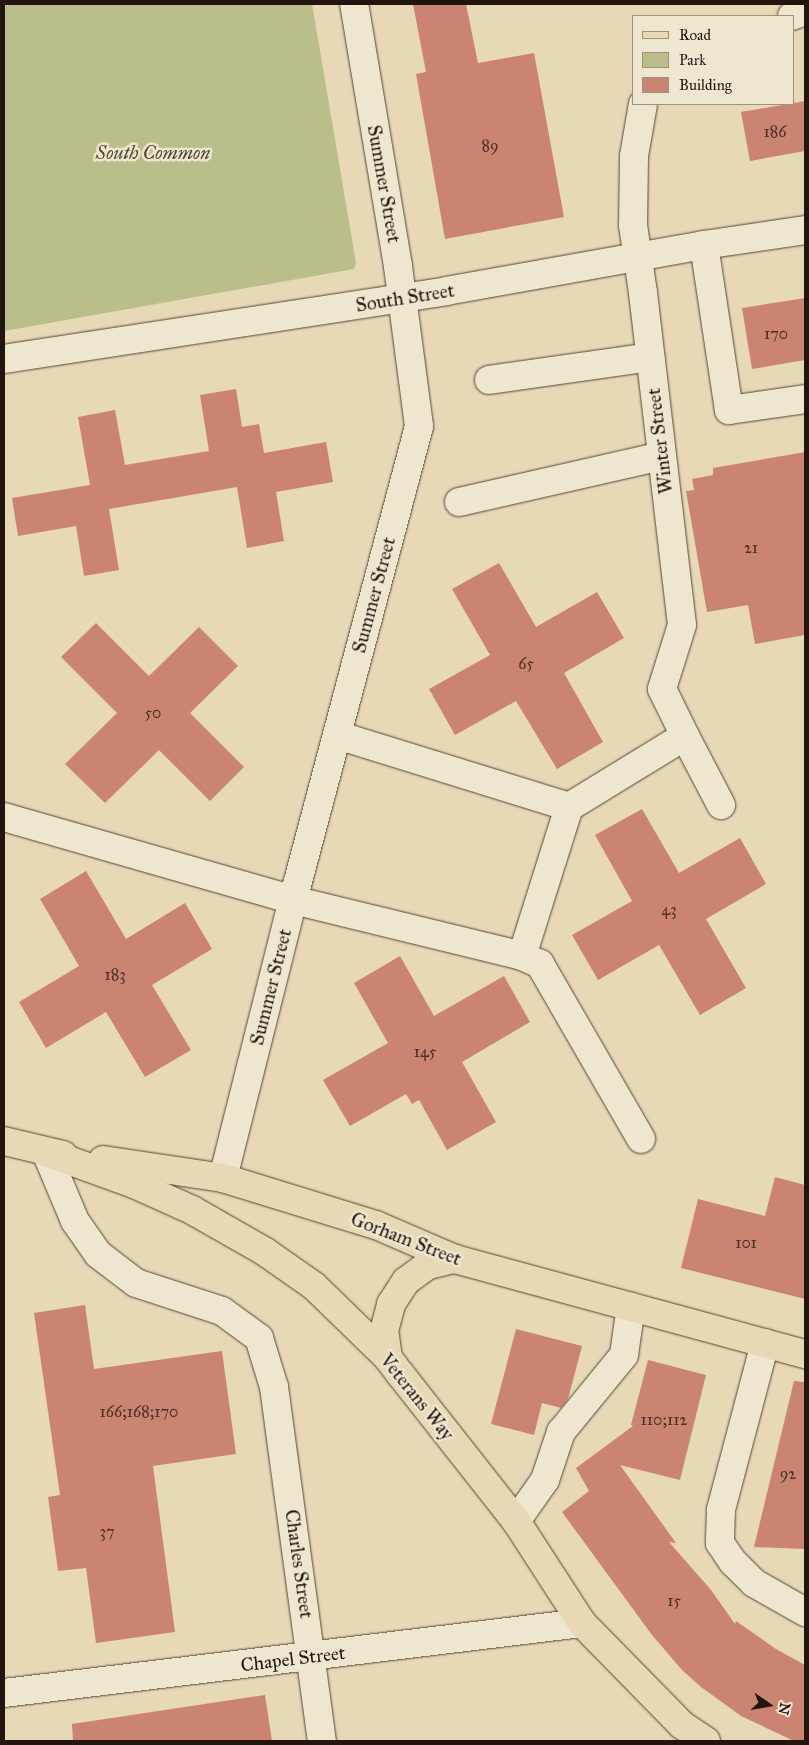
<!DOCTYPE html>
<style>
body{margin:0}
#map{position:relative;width:809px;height:1745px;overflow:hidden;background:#e7d9b5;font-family:"IM FELL Great Primer",serif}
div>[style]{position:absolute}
.green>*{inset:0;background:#b9be8b}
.building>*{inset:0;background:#cb8471}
.roads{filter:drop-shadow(0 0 1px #534538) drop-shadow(0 0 1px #534538)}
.minor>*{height:28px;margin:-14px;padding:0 14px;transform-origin:14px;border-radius:14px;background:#efe6cf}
.major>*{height:28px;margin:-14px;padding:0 14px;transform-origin:14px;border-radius:14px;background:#e7d9b5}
span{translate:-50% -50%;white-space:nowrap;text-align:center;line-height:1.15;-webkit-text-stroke:5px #efe6cf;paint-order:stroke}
.number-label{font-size:16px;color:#4c3027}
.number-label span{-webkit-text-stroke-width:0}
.park-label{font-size:19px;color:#4f4734;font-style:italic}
.street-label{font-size:19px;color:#22140e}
.frame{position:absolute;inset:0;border:5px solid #22140e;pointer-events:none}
.legend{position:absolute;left:632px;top:15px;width:162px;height:90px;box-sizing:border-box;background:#efe6cf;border:1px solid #9d9282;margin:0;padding:6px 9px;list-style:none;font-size:15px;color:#22140e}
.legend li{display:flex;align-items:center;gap:10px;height:25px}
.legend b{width:25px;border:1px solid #9d9282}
.north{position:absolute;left:744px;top:1680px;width:50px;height:50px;-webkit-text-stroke:4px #efe6cf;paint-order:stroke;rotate:103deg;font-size:14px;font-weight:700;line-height:20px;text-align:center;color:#22140e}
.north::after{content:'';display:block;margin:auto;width:18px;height:22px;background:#22140e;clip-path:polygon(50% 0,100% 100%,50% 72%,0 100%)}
</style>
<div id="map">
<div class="green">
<i style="clip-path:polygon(4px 4px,312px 4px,356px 263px,354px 269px,4px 331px)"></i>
</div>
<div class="building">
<i style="clip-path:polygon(413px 4px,466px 4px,478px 63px,534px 53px,564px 217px,445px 239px,416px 74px,426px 72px)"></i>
<i style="clip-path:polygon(805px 101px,805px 151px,750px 161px,741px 112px)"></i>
<i style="clip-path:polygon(805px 298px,805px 360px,752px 369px,742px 308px)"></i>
<i style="clip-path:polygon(236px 389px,242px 427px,259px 424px,264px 453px,326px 442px,333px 482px,276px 492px,284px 541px,247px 548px,237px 487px,109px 509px,119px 570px,84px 576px,76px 526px,18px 536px,12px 498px,90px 485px,78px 417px,115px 410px,125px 465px,209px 451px,200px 395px)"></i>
<i style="clip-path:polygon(805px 452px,805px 635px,755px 644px,748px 605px,707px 612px,686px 491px,694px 490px,692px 479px,713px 475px,713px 468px)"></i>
<i style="clip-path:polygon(499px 563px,536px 627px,597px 592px,624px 638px,564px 673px,603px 742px,557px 769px,516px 701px,455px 735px,429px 689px,490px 655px,452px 589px)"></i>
<i style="clip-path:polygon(96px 623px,149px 676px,199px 627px,238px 666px,190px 713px,244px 767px,210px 801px,159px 750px,105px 803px,65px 764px,117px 713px,61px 657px)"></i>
<i style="clip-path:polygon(642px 809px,679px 873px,740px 838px,766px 884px,706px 919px,746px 988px,700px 1015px,659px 945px,598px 980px,572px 935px,632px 901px,595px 835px)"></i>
<i style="clip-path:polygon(86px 871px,126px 939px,185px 903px,212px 949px,152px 985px,191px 1050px,145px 1077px,106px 1012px,46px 1048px,19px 1002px,79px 966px,40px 899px)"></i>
<i style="clip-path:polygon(400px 956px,434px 1016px,504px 976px,530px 1022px,462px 1062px,496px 1122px,447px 1150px,419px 1100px,412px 1104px,406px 1094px,350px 1126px,323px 1080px,388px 1043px,354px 983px)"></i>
<i style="clip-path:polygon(775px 1177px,805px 1185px,805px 1299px,681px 1268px,698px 1199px,765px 1216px)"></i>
<i style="clip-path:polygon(85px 1305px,94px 1369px,222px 1351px,236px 1454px,153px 1466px,175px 1632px,96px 1643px,86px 1568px,58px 1571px,48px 1497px,60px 1495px,34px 1313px)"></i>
<i style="clip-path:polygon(516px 1329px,582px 1346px,568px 1399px,561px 1408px,542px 1403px,534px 1435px,491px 1424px)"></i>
<i style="clip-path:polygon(648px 1360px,706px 1375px,680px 1480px,620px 1465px,676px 1543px,669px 1542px,711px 1590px,735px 1624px,736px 1621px,776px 1649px,805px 1665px,805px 1741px,794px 1741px,741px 1716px,701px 1687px,682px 1670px,652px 1635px,562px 1512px,589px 1491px,576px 1468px,633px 1426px,631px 1425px)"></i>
<i style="clip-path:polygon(794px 1381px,805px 1382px,805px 1549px,754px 1547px)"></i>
<i style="clip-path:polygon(265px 1695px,272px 1741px,73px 1741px,72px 1724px)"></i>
</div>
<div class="roads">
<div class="minor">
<i style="left:792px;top:16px;width:14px;rotate:-21deg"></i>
<i style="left:643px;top:104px;width:53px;rotate:99.8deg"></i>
<i style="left:634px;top:156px;width:69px;rotate:90.8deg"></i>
<i style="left:633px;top:225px;width:69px;rotate:81.6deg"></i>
<i style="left:643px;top:293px;width:334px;rotate:83.3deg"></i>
<i style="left:682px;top:625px;width:67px;rotate:107.4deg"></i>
<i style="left:662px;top:689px;width:52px;rotate:63.9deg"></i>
<i style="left:704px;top:245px;width:167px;rotate:81.4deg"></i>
<i style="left:729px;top:410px;width:77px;rotate:-8.2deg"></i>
<i style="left:4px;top:359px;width:447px;rotate:-8.7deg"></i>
<i style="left:446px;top:291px;width:262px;rotate:-10.1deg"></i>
<i style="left:704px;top:245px;width:102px;rotate:-8.4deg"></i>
<i style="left:489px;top:380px;width:163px;rotate:-8.1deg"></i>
<i style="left:459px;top:502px;width:208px;rotate:-12.8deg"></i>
<i style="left:337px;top:735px;width:243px;rotate:17.2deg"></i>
<i style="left:569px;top:807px;width:136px;rotate:-31.5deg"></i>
<i style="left:685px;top:736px;width:78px;rotate:62.4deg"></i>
<i style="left:4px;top:817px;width:301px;rotate:16deg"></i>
<i style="left:293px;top:900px;width:236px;rotate:13.7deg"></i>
<i style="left:522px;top:956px;width:20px;rotate:24deg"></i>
<i style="left:540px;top:964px;width:202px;rotate:60deg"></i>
<i style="left:522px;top:956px;width:156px;rotate:-72.5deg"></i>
<i style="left:46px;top:1152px;width:75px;rotate:67.2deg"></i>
<i style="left:75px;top:1221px;width:40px;rotate:55.1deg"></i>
<i style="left:98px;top:1254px;width:48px;rotate:37.3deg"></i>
<i style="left:136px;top:1283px;width:90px;rotate:18deg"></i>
<i style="left:222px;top:1311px;width:46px;rotate:36.1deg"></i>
<i style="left:259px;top:1338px;width:51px;rotate:73deg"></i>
<i style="left:274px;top:1387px;width:357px;rotate:82.3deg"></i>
<i style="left:223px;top:1178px;width:287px;rotate:-75.9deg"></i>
<i style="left:293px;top:900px;width:490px;rotate:-75.1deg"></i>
<i style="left:419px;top:426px;width:161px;rotate:-97.5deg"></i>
<i style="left:398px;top:266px;width:266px;rotate:-99.5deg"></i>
<i style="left:765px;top:1343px;width:173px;rotate:104.8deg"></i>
<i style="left:721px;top:1510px;width:33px;rotate:92deg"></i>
<i style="left:720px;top:1543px;width:23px;rotate:56deg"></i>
<i style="left:733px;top:1562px;width:30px;rotate:45deg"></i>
<i style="left:754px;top:1583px;width:59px;rotate:29.6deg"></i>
<i style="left:516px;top:1521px;width:50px;rotate:-54.7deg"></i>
<i style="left:545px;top:1480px;width:51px;rotate:-71.6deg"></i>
<i style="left:561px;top:1432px;width:99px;rotate:-50.7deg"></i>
<i style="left:624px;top:1355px;width:49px;rotate:-81.9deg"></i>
<i style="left:4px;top:1693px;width:582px;rotate:-6.91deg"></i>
</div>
<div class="major">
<i style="left:4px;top:1141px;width:61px;rotate:13.3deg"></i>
<i style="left:46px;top:1152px;width:94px;rotate:20deg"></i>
<i style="left:134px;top:1184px;width:64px;rotate:24.1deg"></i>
<i style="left:192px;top:1210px;width:83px;rotate:29.7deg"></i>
<i style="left:264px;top:1251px;width:61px;rotate:35deg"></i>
<i style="left:314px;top:1286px;width:103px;rotate:44.2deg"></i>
<i style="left:388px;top:1358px;width:21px;rotate:53deg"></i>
<i style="left:401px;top:1375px;width:186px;rotate:51.8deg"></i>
<i style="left:516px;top:1521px;width:121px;rotate:57.1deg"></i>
<i style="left:582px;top:1623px;width:143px;rotate:45.6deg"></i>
<i style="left:682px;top:1725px;width:29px;rotate:34deg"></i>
<i style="left:103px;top:1160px;width:121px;rotate:8.5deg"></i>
<i style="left:223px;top:1178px;width:160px;rotate:17.1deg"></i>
<i style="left:376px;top:1225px;width:86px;rotate:23.3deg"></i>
<i style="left:455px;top:1259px;width:363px;rotate:15.2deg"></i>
<i style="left:388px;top:1358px;width:27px;rotate:-98deg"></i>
<i style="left:384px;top:1331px;width:28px;rotate:-75deg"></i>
<i style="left:391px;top:1304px;width:27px;rotate:-57deg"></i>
<i style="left:406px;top:1281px;width:27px;rotate:-36deg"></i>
<i style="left:428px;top:1265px;width:28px;rotate:-13deg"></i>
</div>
</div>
<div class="number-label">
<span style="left:775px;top:132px">186</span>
<span style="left:490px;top:146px">89</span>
<span style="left:776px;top:334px">170</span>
<span style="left:751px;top:548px">21</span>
<span style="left:526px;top:664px">65</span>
<span style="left:153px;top:713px">50</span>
<span style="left:669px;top:910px">43</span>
<span style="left:115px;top:975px">183</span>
<span style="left:425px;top:1052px">145</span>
<span style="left:746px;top:1243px">101</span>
<span style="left:139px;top:1412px">166;168;170</span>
<span style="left:664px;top:1420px">110;112</span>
<span style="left:788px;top:1474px">92</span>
<span style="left:107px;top:1532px">37</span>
<span style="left:674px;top:1601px">15</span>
</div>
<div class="park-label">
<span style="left:153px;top:153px">South Common</span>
</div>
<div class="street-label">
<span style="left:384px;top:184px;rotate:80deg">Summer Street</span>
<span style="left:405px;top:298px;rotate:-9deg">South Street</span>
<span style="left:660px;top:441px;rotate:-97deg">Winter Street</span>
<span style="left:374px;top:595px;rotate:-75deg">Summer Street</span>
<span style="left:271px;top:987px;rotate:-76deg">Summer Street</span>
<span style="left:406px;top:1239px;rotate:21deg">Gorham Street</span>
<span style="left:417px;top:1397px;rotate:51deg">Veterans Way</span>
<span style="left:299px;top:1564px;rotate:82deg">Charles Street</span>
<span style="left:293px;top:1659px;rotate:-7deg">Chapel Street</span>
</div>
<div class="frame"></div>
<ul class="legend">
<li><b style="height:6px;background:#e7d9b5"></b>Road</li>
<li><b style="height:14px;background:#b9be8b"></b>Park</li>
<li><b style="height:14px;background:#cb8471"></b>Building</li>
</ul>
<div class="north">N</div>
</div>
